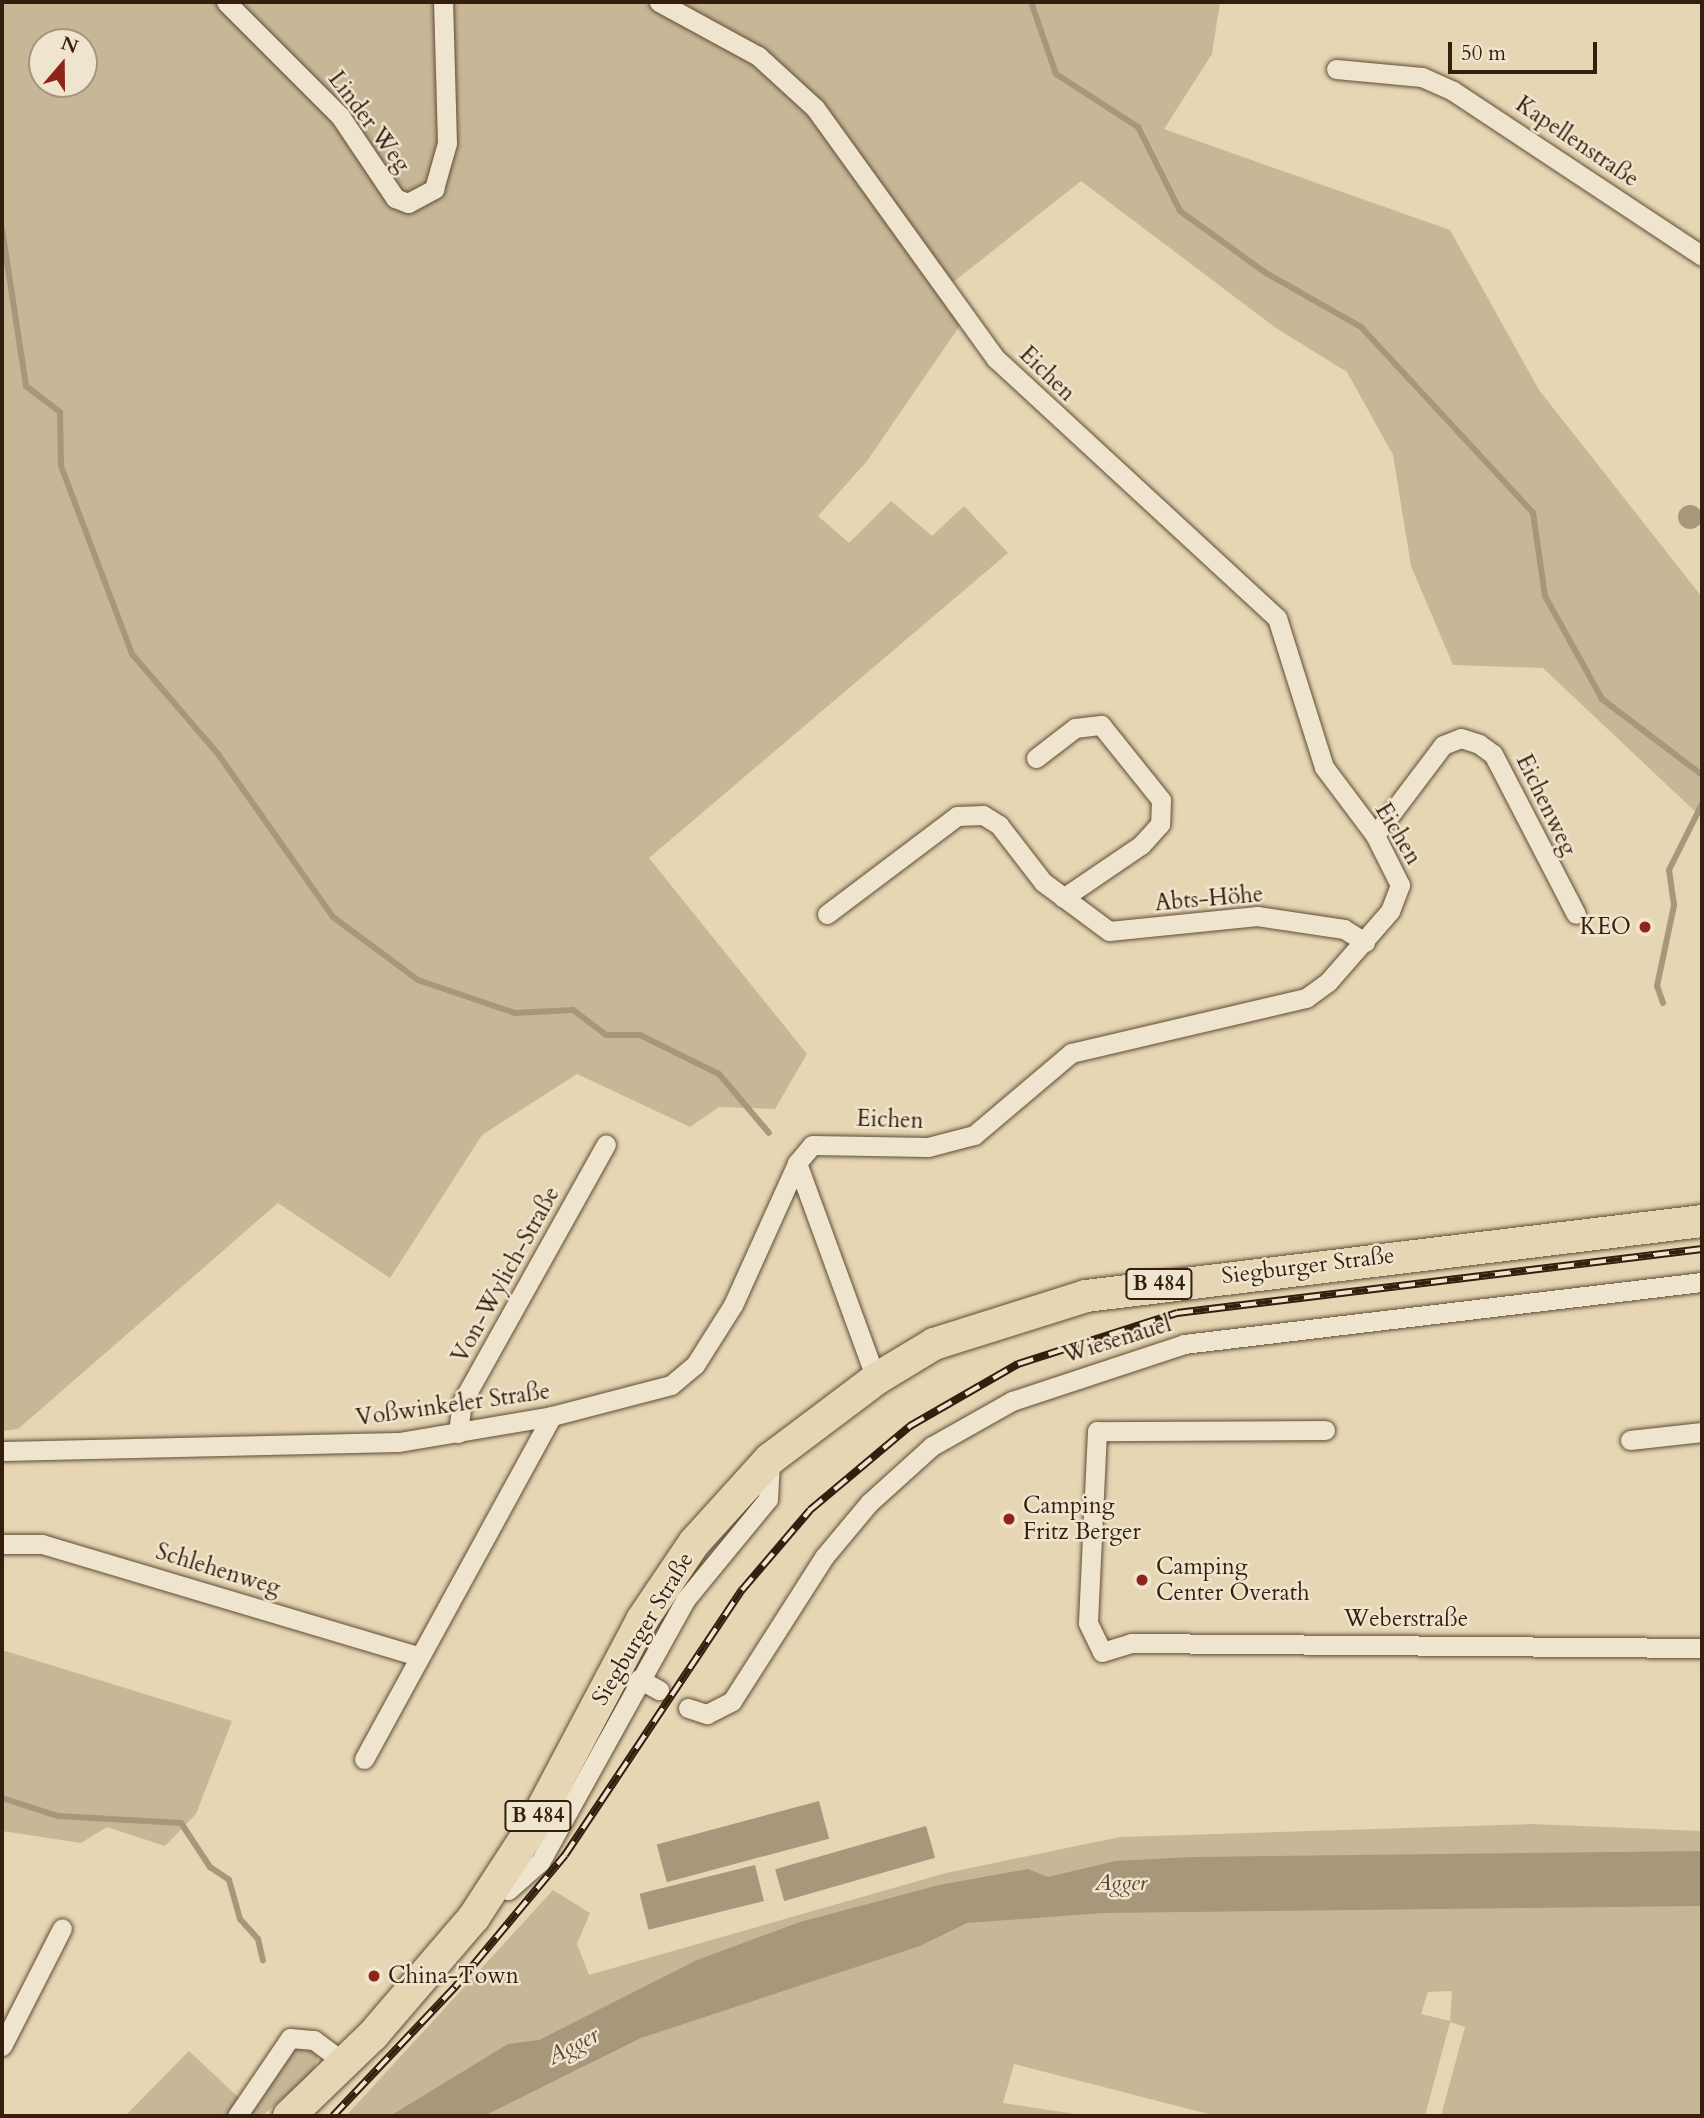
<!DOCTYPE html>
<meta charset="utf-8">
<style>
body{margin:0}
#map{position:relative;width:1704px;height:2118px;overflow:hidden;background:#e6d6b3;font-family:Cardo,serif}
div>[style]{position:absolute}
.green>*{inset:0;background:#c8b797}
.water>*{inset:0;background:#a9977b;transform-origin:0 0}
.round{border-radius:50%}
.stream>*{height:6px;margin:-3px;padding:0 3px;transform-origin:3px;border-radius:3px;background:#a9977b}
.roads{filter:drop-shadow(0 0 2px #604c36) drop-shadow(0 0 2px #604c36)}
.minor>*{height:19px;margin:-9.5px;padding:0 9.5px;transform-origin:9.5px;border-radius:9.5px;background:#efe4ce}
.primary>*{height:32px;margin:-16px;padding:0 16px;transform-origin:16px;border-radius:16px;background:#e6d6b3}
.rail>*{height:8px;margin-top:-4px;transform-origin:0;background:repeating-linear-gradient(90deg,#efe4ce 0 16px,#341e0d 0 32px);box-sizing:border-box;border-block:2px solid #341e0d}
.dots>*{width:19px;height:19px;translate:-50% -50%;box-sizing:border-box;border:4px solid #efe4ce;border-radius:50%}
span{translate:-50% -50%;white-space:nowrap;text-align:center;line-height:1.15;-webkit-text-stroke:5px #efe4ce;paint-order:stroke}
.shield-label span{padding:2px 5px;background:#efe4ce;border:2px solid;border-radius:5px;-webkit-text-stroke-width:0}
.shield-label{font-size:21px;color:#341e0d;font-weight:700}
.street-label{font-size:23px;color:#341e0d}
.poi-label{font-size:23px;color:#341e0d}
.right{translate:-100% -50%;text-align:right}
.left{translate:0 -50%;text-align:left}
.park-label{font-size:23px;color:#594430;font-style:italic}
.water-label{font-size:24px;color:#5d4834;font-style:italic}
.frame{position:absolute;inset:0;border:4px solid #341e0d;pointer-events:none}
.north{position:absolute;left:28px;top:28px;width:70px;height:70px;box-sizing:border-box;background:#efe4ce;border:2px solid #a49581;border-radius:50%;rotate:20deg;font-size:19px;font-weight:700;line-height:28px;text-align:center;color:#341e0d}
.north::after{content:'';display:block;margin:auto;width:24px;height:32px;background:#8f2418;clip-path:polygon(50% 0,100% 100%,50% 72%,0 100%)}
.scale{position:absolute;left:1448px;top:42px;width:149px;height:32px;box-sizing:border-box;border:4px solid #341e0d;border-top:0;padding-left:9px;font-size:21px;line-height:24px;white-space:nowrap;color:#341e0d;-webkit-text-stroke:5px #efe4ce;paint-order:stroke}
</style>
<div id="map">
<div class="green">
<i style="clip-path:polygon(evenodd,2px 2px,1220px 2px,1212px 54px,1164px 129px,1450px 230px,1539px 390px,1702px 597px,1702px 818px,1543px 668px,1453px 665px,1411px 566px,1393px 455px,1347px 372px,1276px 328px,1081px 181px,942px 291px,963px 321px,867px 461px,818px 516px,849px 543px,891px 501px,932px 536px,964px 506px,1008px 553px,649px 858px,807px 1054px,775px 1109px,719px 1107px,690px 1127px,577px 1074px,482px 1135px,390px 1278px,278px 1203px,18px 1429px,2px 1431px,2px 2px,42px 42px,84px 42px,84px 84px,42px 84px,42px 42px)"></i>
<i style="clip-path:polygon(2px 1650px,232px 1721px,196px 1814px,165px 1846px,107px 1827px,81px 1843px,2px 1831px)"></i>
<i style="clip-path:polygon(evenodd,1532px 1824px,1702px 1831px,1702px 1904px,1656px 1906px,1702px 1906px,1702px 2116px,1441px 2116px,1465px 2027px,1450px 2022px,1425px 2116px,1216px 2116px,1014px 2064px,1003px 2103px,1088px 2116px,346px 2116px,553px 1890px,590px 1913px,577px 1944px,589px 1975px,946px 1873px,1120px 1837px,1532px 1824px,1452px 1991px,1450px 2021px,1421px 2014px,1428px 1992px,1452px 1991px)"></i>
<i style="clip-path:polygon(302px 2045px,318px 2056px,313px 2072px,262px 2116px,244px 2116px,291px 2048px)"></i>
<i style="clip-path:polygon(189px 2051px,239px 2098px,228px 2116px,125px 2116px)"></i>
</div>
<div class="water">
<i class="round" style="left:1678px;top:505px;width:24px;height:24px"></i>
<i style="left:819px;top:1801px;width:39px;height:168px;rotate:75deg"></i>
<i style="left:926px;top:1826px;width:33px;height:157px;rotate:74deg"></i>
<i style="clip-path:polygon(1702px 1851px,1702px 1906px,1103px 1913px,967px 1923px,920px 1946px,641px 2038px,484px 2116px,390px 2116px,508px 2044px,539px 2040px,697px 1960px,800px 1922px,939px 1885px,1028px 1869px,1048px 1877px,1115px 1861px,1192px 1857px)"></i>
<i style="left:755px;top:1865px;width:37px;height:119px;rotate:76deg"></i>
</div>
<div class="stream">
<i style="left:1031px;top:2px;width:76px;rotate:70.9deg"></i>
<i style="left:1056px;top:74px;width:98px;rotate:32.9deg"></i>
<i style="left:1138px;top:127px;width:94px;rotate:63.4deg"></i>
<i style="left:1180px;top:211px;width:106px;rotate:35.8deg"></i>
<i style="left:1266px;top:273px;width:109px;rotate:29.6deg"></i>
<i style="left:1361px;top:327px;width:253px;rotate:47.2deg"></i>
<i style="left:1533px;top:513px;width:84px;rotate:81.8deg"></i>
<i style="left:1545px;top:596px;width:118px;rotate:61deg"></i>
<i style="left:1602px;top:699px;width:126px;rotate:37.2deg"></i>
<i style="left:2px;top:229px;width:159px;rotate:81.3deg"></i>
<i style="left:26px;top:386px;width:43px;rotate:37.4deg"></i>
<i style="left:60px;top:412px;width:54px;rotate:88.9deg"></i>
<i style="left:61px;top:466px;width:201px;rotate:69.3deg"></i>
<i style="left:132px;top:654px;width:132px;rotate:49.3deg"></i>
<i style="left:218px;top:754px;width:199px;rotate:54.8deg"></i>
<i style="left:333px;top:917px;width:106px;rotate:36.5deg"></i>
<i style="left:418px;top:980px;width:102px;rotate:18.8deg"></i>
<i style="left:515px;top:1013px;width:58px;rotate:-3deg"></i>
<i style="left:573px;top:1010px;width:41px;rotate:37.1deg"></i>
<i style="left:606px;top:1035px;width:34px"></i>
<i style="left:640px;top:1035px;width:88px;rotate:26.3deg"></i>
<i style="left:719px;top:1074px;width:77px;rotate:49.7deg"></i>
<i style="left:1663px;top:1003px;width:18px;rotate:-109deg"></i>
<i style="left:1657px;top:986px;width:83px;rotate:-78.1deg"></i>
<i style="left:1674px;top:905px;width:35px;rotate:-98deg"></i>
<i style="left:1669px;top:870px;width:74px;rotate:-63.4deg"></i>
<i style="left:2px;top:1798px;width:59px;rotate:17.8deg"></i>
<i style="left:58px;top:1816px;width:123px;rotate:3.3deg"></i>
<i style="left:181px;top:1823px;width:53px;rotate:56.6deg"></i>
<i style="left:210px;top:1867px;width:23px;rotate:34deg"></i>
<i style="left:229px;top:1880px;width:41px;rotate:74.2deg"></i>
<i style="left:240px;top:1919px;width:27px;rotate:48deg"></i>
<i style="left:258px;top:1939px;width:22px;rotate:77deg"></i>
</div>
<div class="roads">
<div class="minor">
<i style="left:226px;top:2px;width:161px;rotate:45deg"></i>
<i style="left:340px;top:116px;width:99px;rotate:56.1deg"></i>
<i style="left:395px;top:198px;width:14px;rotate:21deg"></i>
<i style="left:408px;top:203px;width:30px;rotate:-28deg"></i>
<i style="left:434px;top:189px;width:48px;rotate:-74.2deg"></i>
<i style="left:447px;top:143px;width:141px;rotate:-91.6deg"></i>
<i style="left:1336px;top:69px;width:86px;rotate:5.3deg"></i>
<i style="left:1422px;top:77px;width:34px;rotate:24deg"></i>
<i style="left:1453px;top:91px;width:299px;rotate:33.5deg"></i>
<i style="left:1036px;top:758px;width:49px;rotate:-37.6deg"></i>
<i style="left:1075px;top:728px;width:26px;rotate:-7deg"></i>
<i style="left:1101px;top:725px;width:96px;rotate:51.3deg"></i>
<i style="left:1161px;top:800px;width:24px;rotate:92deg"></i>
<i style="left:1160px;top:824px;width:28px;rotate:132deg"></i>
<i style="left:1141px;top:845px;width:94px;rotate:145.8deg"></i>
<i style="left:1375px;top:835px;width:113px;rotate:-52.9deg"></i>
<i style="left:1443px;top:745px;width:19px;rotate:-21deg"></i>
<i style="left:1461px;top:738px;width:19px;rotate:18deg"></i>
<i style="left:1479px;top:744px;width:17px;rotate:36deg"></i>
<i style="left:1493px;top:754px;width:180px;rotate:62.6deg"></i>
<i style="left:827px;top:914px;width:163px;rotate:-37deg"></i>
<i style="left:957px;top:816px;width:26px;rotate:-2deg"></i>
<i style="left:983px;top:815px;width:19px;rotate:32deg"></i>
<i style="left:999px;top:825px;width:72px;rotate:52.3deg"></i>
<i style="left:1043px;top:882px;width:82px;rotate:36.6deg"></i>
<i style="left:1109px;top:931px;width:149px;rotate:-5.8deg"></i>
<i style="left:1257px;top:916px;width:88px;rotate:8.5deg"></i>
<i style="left:1344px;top:929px;width:25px;rotate:32deg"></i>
<i style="left:797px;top:1163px;width:230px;rotate:69.9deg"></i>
<i style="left:1325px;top:1430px;width:228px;rotate:179.7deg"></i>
<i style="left:1097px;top:1431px;width:192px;rotate:92.7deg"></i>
<i style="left:1088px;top:1623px;width:32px;rotate:64deg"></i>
<i style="left:1102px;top:1652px;width:30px;rotate:-17deg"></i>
<i style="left:1131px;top:1643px;width:571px;rotate:0.5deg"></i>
<i style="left:458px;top:1433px;width:31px;rotate:-83deg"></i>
<i style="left:462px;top:1402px;width:295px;rotate:-60.8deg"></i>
<i style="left:1630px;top:1440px;width:72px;rotate:-6.3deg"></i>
<i style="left:2px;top:1451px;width:397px;rotate:-1.3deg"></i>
<i style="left:399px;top:1442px;width:155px;rotate:-9.6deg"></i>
<i style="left:552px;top:1416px;width:123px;rotate:-14.6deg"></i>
<i style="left:671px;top:1385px;width:31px;rotate:-40deg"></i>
<i style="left:695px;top:1365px;width:71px;rotate:-57.7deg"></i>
<i style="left:733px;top:1305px;width:156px;rotate:-65.7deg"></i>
<i style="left:797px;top:1163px;width:23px;rotate:-50deg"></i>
<i style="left:812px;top:1145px;width:116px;rotate:1deg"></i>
<i style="left:928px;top:1147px;width:48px;rotate:-14.6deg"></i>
<i style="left:974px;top:1135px;width:127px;rotate:-40.2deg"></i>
<i style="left:1071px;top:1053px;width:241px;rotate:-13.2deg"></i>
<i style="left:1306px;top:998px;width:27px;rotate:-36deg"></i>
<i style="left:1328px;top:982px;width:94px;rotate:-48.9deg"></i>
<i style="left:1390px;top:911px;width:28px;rotate:-69deg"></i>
<i style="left:1400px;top:885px;width:56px;rotate:-116.6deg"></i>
<i style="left:1375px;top:835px;width:85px;rotate:-126.9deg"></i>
<i style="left:1324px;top:767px;width:156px;rotate:-107.5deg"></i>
<i style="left:1277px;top:618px;width:382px;rotate:-137.3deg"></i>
<i style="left:996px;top:359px;width:309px;rotate:-125.8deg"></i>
<i style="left:815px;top:108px;width:77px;rotate:-137.6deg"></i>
<i style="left:758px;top:56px;width:113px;rotate:-151.4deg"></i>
<i style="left:2px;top:1544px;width:40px"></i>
<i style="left:42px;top:1544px;width:392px;rotate:16.6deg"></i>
<i style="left:639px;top:1679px;width:23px;rotate:29deg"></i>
<i style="left:688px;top:1708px;width:20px;rotate:18deg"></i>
<i style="left:707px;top:1714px;width:28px;rotate:-27deg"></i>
<i style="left:732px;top:1701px;width:171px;rotate:-57.4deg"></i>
<i style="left:824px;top:1557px;width:70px;rotate:-50.2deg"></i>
<i style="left:869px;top:1503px;width:85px;rotate:-42.1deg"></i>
<i style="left:932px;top:1446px;width:92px;rotate:-29.4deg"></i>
<i style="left:1012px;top:1401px;width:181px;rotate:-18.3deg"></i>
<i style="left:1184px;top:1344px;width:522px;rotate:-6.83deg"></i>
<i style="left:364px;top:1759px;width:391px;rotate:-61.3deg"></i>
<i style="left:495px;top:1884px;width:14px;rotate:25deg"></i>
<i style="left:508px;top:1890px;width:43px;rotate:-41.2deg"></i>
<i style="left:540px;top:1862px;width:299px;rotate:-61deg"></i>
<i style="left:685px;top:1600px;width:131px;rotate:-50.6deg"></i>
<i style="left:768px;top:1499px;width:39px;rotate:-87deg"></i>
<i style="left:2px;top:2046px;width:132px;rotate:-63deg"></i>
<i style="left:237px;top:2116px;width:94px;rotate:-55.8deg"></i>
<i style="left:290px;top:2038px;width:24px;rotate:5deg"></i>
<i style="left:314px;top:2040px;width:38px;rotate:37deg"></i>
</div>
<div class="primary">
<i style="left:289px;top:2116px;width:117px;rotate:-44deg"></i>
<i style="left:373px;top:2035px;width:155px;rotate:-49.4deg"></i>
<i style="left:474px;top:1917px;width:106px;rotate:-56.9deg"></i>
<i style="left:532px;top:1828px;width:235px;rotate:-62.1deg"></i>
<i style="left:642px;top:1620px;width:93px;rotate:-56deg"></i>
<i style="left:694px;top:1543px;width:113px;rotate:-47.9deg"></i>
<i style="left:770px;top:1459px;width:133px;rotate:-37deg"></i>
<i style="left:876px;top:1379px;width:68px;rotate:-31.1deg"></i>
<i style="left:934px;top:1344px;width:159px;rotate:-17.5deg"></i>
<i style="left:1086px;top:1296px;width:621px;rotate:-6.94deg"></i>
</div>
</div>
<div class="rail">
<i style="left:333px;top:2116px;width:178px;rotate:-46.6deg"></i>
<i style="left:455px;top:1987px;width:172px;rotate:-50.2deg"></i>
<i style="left:565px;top:1855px;width:319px;rotate:-56.3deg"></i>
<i style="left:742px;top:1590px;width:105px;rotate:-49.6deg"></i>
<i style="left:810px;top:1510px;width:131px;rotate:-40deg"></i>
<i style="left:910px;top:1426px;width:125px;rotate:-29.9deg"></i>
<i style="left:1018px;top:1364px;width:167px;rotate:-17.8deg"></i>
<i style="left:1177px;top:1313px;width:529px;rotate:-6.95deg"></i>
</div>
<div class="dots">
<i style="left:1645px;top:927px;background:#8f2418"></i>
<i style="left:1009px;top:1519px;background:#8f2418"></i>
<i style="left:1142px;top:1580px;background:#8f2418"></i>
<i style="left:374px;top:1976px;background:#8f2418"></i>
</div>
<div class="shield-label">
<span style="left:1159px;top:1284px">B 484</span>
<span style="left:538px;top:1816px">B 484</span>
</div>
<div class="street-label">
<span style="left:369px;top:122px;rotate:53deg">Linder Weg</span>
<span style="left:1577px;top:142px;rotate:34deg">Kapellenstraße</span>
<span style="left:1047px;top:374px;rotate:44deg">Eichen</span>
<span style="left:1546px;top:805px;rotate:64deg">Eichenweg</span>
<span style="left:1398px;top:834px;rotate:59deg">Eichen</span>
<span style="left:1209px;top:899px;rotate:-5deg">Abts-Höhe</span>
<span style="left:890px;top:1120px;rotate:2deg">Eichen</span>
<span style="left:1308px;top:1266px;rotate:-7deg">Siegburger Straße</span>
<span style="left:506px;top:1275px;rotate:-61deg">Von-Wylich-Straße</span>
<span style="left:1117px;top:1340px;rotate:-17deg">Wiesenauel</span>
<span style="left:453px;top:1405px;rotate:-8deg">Voßwinkeler Straße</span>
<span style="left:218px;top:1570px;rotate:17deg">Schlehenweg</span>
<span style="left:1406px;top:1619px">Weberstraße</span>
<span style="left:643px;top:1629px;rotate:-59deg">Siegburger Straße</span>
</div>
<div class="poi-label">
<span class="right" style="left:1631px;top:927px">KEO</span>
<span class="left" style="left:1023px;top:1519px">Camping<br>Fritz Berger</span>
<span class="left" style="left:1156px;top:1580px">Camping<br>Center Overath</span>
<span class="left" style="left:388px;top:1976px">China-Town</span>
</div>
<div class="park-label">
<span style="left:1121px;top:1883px">Agger</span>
</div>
<div class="water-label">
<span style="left:573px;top:2046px;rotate:-28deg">Agger</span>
</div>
<div class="frame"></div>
<div class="north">N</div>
<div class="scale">50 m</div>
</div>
